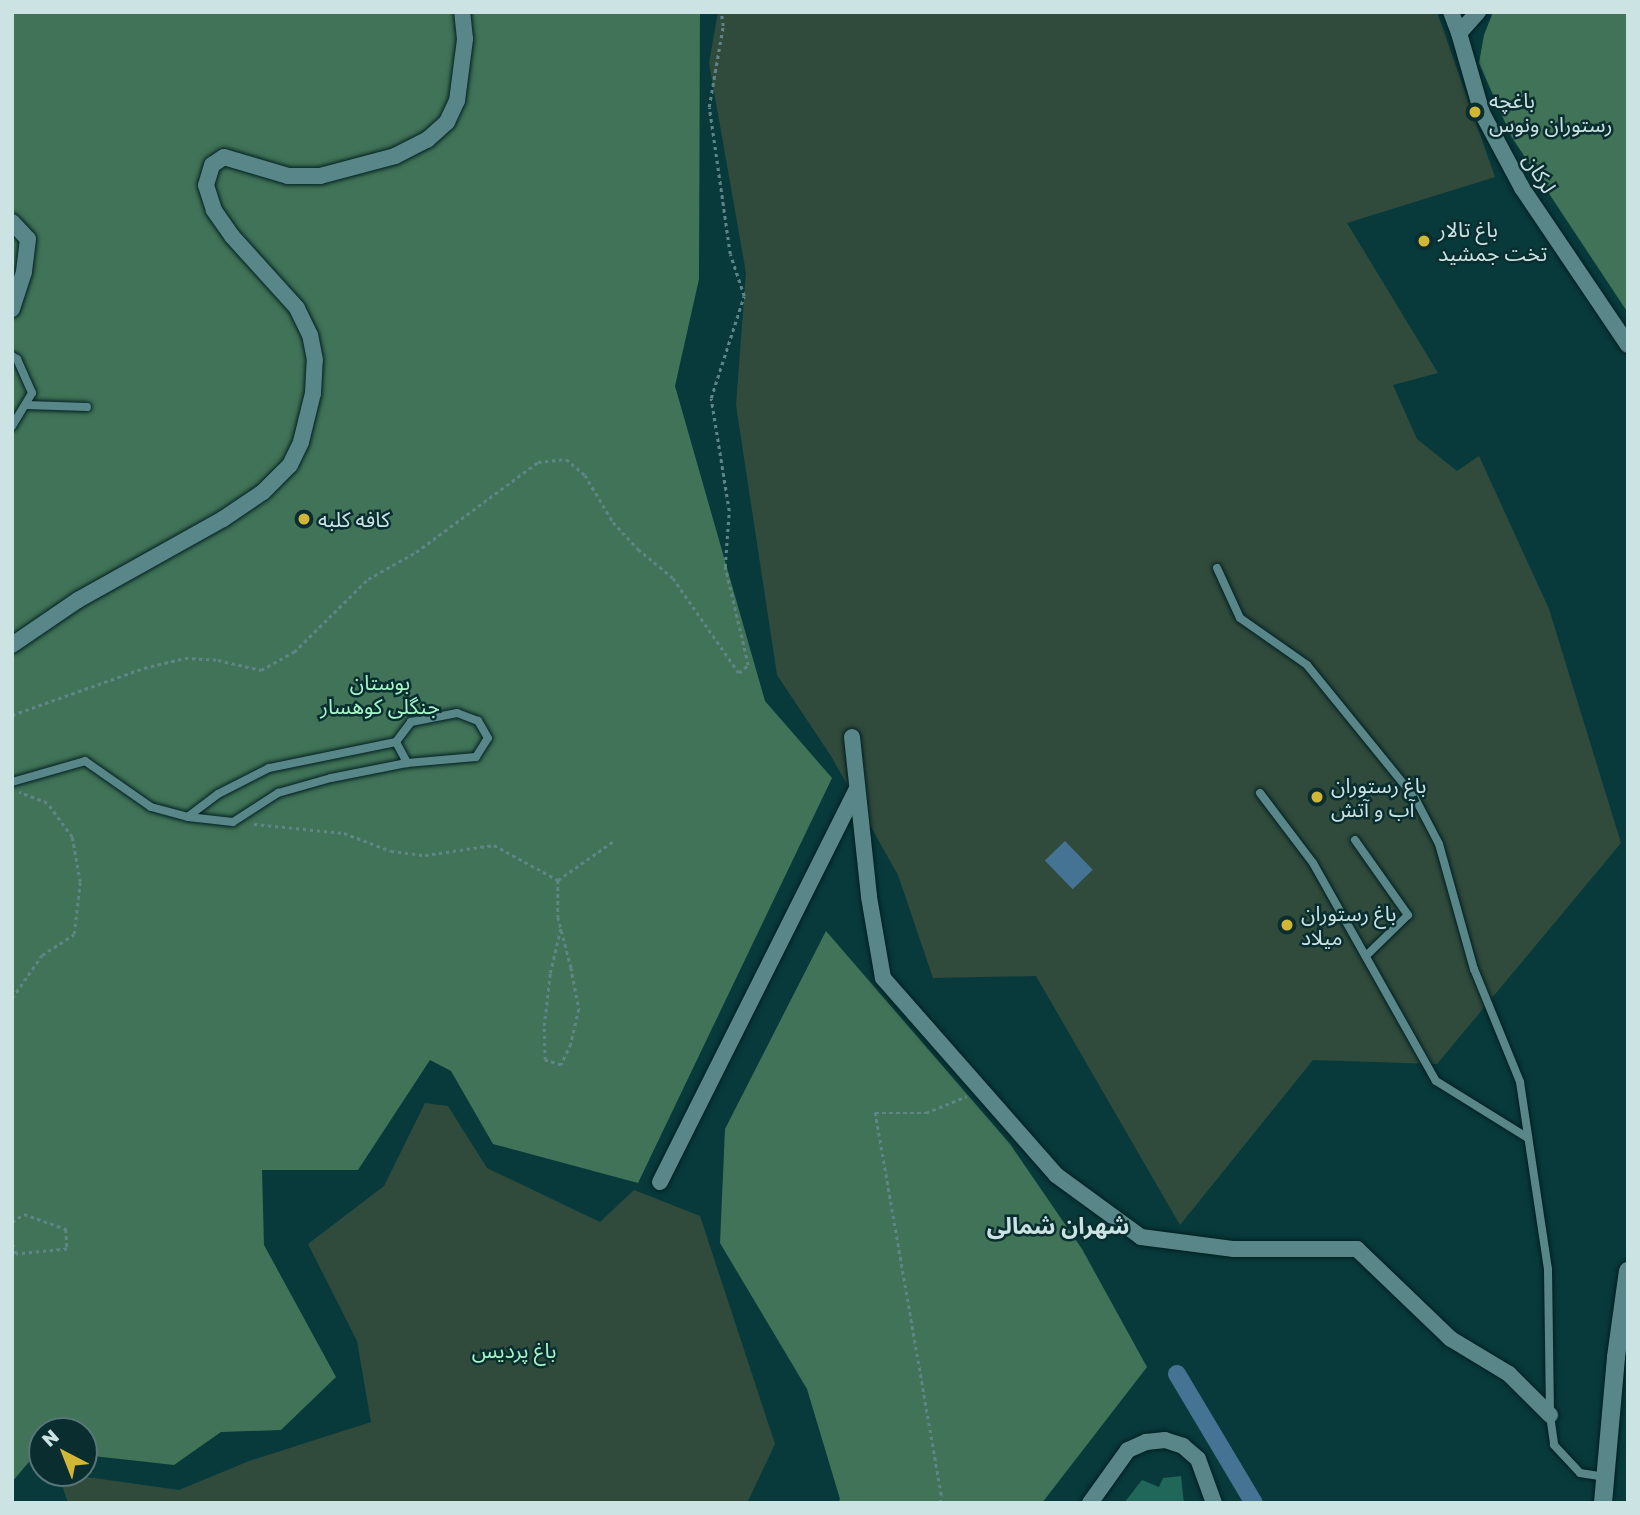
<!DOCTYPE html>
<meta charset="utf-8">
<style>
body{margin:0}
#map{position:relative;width:1640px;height:1515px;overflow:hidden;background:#083a3c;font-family:"Golos Text","Noto Sans Arabic",sans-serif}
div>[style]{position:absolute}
.green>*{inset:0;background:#304b3c}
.forest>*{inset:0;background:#407357}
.water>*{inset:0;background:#457393;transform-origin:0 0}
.canal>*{height:18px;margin:-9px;padding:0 9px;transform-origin:9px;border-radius:9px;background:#457393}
.building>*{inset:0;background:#206659}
.path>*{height:2.5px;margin-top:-1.25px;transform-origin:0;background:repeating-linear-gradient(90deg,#5f8587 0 3.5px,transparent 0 7px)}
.roads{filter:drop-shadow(0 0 2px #001f21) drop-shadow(0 0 2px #001f21)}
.service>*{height:8px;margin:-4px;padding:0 4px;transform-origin:4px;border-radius:4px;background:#598789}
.minor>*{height:16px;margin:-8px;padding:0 8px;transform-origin:8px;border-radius:8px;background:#598789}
.tertiary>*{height:18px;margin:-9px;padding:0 9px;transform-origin:9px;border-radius:9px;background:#598789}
.dots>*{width:19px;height:19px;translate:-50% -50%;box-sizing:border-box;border:4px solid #0a2e30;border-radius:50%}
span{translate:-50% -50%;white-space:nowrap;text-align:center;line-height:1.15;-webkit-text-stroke:5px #0a2e30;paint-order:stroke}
.poi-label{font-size:21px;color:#cce3e4}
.left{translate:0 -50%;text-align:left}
.street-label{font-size:21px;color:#cce3e4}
.park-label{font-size:21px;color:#a6f6c8}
.neighbourhood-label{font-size:23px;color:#cce3e4;font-weight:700}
.frame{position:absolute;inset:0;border:14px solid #cce3e4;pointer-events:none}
.north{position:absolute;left:28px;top:1417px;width:70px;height:70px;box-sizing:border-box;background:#0a2e30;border:2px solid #587678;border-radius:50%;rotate:318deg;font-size:19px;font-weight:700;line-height:28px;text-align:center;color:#cce3e4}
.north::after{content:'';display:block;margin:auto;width:24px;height:32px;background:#d2b736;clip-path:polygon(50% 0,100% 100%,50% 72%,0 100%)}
</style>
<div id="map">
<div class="green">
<i style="clip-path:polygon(718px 12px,1437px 12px,1495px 177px,1347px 223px,1438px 373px,1393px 385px,1417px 439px,1457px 471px,1479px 456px,1549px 609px,1621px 843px,1437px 1064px,1313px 1060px,1180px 1225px,1036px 976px,933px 978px,898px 875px,831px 756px,777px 675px,736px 405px,746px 273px,709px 63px)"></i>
<i style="clip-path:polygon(425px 1103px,448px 1106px,487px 1168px,600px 1222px,634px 1190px,700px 1216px,775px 1444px,747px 1503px,68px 1503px,58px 1473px,179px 1490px,249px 1461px,371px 1422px,357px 1341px,308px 1244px,384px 1186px)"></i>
</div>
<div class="forest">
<i style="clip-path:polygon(12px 12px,700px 12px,699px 279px,675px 386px,765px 701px,832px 778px,638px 1183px,493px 1144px,451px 1071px,430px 1060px,358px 1170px,262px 1170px,264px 1245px,336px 1377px,281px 1430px,221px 1432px,174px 1465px,84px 1455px,84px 1431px,42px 1431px,42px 1450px,39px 1450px,12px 1482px)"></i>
<i style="clip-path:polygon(1493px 12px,1628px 12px,1628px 313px,1511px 136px,1479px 63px,1484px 35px)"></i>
<i style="clip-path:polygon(826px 931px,1010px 1144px,1082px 1249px,1147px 1367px,1042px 1503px,838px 1503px,840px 1499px,807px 1389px,720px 1243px,725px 1129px)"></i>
</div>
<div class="water">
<i style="left:1065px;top:841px;width:40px;height:28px;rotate:46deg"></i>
</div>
<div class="canal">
<i style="left:1177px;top:1374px;width:150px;rotate:59.2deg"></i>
</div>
<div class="building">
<i style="clip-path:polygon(1181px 1476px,1184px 1503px,1124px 1503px,1142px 1480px,1159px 1487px,1163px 1478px)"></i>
</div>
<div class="path">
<i style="left:12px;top:715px;width:140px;rotate:-19.6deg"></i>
<i style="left:144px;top:668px;width:42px;rotate:-13.7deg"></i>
<i style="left:185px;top:658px;width:33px;rotate:3deg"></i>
<i style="left:218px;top:660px;width:44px;rotate:13.1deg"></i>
<i style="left:261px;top:670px;width:38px;rotate:-29deg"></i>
<i style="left:294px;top:652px;width:104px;rotate:-44.6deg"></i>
<i style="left:368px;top:579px;width:55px;rotate:-29.4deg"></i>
<i style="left:416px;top:552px;width:152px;rotate:-36.4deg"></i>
<i style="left:538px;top:462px;width:28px;rotate:-6deg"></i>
<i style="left:566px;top:459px;width:25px;rotate:40deg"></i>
<i style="left:585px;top:475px;width:55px;rotate:59.2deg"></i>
<i style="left:613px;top:522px;width:37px;rotate:47deg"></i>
<i style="left:638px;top:549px;width:45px;rotate:39.6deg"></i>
<i style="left:673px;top:578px;width:116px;rotate:55.2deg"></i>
<i style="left:739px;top:673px;width:12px;rotate:-42deg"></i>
<i style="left:748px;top:665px;width:101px;rotate:-103.2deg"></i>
<i style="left:725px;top:567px;width:56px;rotate:-85.9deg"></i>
<i style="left:729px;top:511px;width:114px;rotate:-99.1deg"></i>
<i style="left:711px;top:398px;width:107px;rotate:-72.1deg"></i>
<i style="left:744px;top:296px;width:44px;rotate:-108.4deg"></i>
<i style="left:730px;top:254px;width:148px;rotate:-98.1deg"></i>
<i style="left:709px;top:107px;width:82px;rotate:-80.2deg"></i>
<i style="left:723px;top:26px;width:14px;rotate:-98deg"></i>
<i style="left:254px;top:824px;width:90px;rotate:5.7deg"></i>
<i style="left:344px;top:833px;width:50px;rotate:21deg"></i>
<i style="left:391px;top:851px;width:34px;rotate:7deg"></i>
<i style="left:425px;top:855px;width:70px;rotate:-8.2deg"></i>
<i style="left:494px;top:845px;width:73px;rotate:28.7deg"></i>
<i style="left:558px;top:880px;width:37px;rotate:90deg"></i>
<i style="left:558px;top:917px;width:52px;rotate:75.4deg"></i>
<i style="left:571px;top:967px;width:43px;rotate:79.2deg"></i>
<i style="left:579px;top:1009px;width:36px;rotate:103deg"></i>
<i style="left:571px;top:1044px;width:23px;rotate:115deg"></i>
<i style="left:561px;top:1065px;width:17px;rotate:-163deg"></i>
<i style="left:545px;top:1060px;width:34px;rotate:-92deg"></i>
<i style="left:544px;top:1026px;width:53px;rotate:-83.5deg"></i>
<i style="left:550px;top:973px;width:47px;rotate:-76.6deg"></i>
<i style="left:558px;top:880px;width:70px;rotate:-35.1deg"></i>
<i style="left:12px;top:998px;width:52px;rotate:-55.1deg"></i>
<i style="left:42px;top:955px;width:38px;rotate:-33deg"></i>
<i style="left:74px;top:934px;width:52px;rotate:-83.4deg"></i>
<i style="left:80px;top:882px;width:46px;rotate:-100.1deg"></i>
<i style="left:72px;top:837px;width:42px;rotate:-126.3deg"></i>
<i style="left:47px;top:803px;width:30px;rotate:-159deg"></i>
<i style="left:12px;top:1222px;width:14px;rotate:-34deg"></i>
<i style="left:24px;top:1214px;width:45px;rotate:19.7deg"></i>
<i style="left:66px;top:1229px;width:20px;rotate:87deg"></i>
<i style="left:67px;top:1249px;width:51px;rotate:174.4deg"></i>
<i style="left:16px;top:1254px;width:12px;rotate:-110deg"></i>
<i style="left:940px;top:1503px;width:8px;rotate:-83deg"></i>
<i style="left:941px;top:1495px;width:388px;rotate:-99.8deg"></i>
<i style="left:875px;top:1113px;width:51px"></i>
<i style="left:926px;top:1113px;width:44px;rotate:-22.5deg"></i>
</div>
<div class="roads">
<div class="service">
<i style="left:12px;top:356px;width:6px;rotate:31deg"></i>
<i style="left:17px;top:359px;width:37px;rotate:66deg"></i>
<i style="left:32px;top:393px;width:39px;rotate:121deg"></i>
<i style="left:26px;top:405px;width:61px;rotate:1.9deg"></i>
<i style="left:1217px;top:568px;width:55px;rotate:65.3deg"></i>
<i style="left:1240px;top:618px;width:82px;rotate:35deg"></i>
<i style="left:1307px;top:665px;width:171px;rotate:50.9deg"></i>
<i style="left:1415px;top:798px;width:52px;rotate:62.4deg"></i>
<i style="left:1439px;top:844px;width:130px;rotate:74.4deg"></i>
<i style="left:1474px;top:969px;width:122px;rotate:67.8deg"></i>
<i style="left:1520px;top:1082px;width:190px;rotate:81.5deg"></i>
<i style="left:1548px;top:1270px;width:145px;rotate:89.2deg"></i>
<i style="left:1550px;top:1415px;width:30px;rotate:82deg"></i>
<i style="left:1554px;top:1445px;width:38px;rotate:47deg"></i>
<i style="left:1580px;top:1473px;width:24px;rotate:9deg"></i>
<i style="left:396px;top:742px;width:24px;rotate:62deg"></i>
<i style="left:12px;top:782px;width:76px;rotate:-16deg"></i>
<i style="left:85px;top:761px;width:80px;rotate:34.9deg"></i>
<i style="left:151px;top:807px;width:38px;rotate:15deg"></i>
<i style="left:188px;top:817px;width:45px;rotate:6.3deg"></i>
<i style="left:233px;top:822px;width:54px;rotate:-32.8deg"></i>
<i style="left:278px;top:793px;width:55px;rotate:-15.8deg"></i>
<i style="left:331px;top:778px;width:77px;rotate:-11.2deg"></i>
<i style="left:407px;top:763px;width:69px;rotate:-5deg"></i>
<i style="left:476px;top:757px;width:22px;rotate:-58deg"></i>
<i style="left:488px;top:738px;width:20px;rotate:-120deg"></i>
<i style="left:478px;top:721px;width:22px;rotate:-159deg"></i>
<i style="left:457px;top:713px;width:47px;rotate:168.9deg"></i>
<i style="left:411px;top:722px;width:25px;rotate:127deg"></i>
<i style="left:396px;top:742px;width:130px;rotate:168.4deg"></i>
<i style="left:269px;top:768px;width:57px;rotate:153deg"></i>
<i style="left:218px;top:794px;width:38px;rotate:143deg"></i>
<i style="left:1260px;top:793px;width:88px;rotate:52.9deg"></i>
<i style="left:1313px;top:863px;width:250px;rotate:60.6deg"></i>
<i style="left:1436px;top:1081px;width:108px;rotate:31.8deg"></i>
<i style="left:1355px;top:840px;width:92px;rotate:54.8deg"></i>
<i style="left:1408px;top:915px;width:59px;rotate:135.7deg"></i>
</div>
<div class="minor">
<i style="left:1451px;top:12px;width:22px;rotate:69deg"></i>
<i style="left:1478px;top:12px;width:28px;rotate:132deg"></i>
<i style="left:1459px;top:33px;width:83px;rotate:74deg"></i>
<i style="left:1482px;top:113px;width:85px;rotate:61.9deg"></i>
<i style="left:1522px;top:188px;width:189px;rotate:56deg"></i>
<i style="left:12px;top:222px;width:23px;rotate:47deg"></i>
<i style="left:28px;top:239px;width:33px;rotate:97deg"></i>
<i style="left:24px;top:272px;width:39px;rotate:108deg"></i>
<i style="left:12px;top:645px;width:80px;rotate:-34.3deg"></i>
<i style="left:78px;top:600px;width:166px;rotate:-29.2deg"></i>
<i style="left:223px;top:519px;width:48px;rotate:-34deg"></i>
<i style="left:263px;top:492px;width:38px;rotate:-45deg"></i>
<i style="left:290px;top:465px;width:25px;rotate:-64deg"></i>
<i style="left:301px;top:442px;width:50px;rotate:-76.2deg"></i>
<i style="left:313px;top:393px;width:33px;rotate:-87deg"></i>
<i style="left:315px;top:360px;width:25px;rotate:-101deg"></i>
<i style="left:310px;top:335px;width:30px;rotate:-116deg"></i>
<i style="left:297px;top:308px;width:97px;rotate:-132.1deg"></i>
<i style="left:232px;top:236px;width:32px;rotate:-125deg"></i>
<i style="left:214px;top:210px;width:26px;rotate:-108deg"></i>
<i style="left:206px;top:185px;width:21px;rotate:-73deg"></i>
<i style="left:212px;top:165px;width:14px;rotate:-34deg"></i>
<i style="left:224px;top:157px;width:67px;rotate:16.5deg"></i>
<i style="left:288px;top:176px;width:32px"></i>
<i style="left:320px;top:176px;width:78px;rotate:-14.9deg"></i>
<i style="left:395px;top:156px;width:36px;rotate:-27deg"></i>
<i style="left:427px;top:140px;width:27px;rotate:-42deg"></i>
<i style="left:447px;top:122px;width:23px;rotate:-65deg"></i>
<i style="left:457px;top:101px;width:63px;rotate:-82.6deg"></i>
<i style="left:465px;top:39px;width:27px;rotate:-96deg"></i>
<i style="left:852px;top:737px;width:161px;rotate:83.9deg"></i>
<i style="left:869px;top:897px;width:82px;rotate:80.2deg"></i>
<i style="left:883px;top:978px;width:262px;rotate:48.7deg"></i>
<i style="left:1056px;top:1175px;width:105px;rotate:36.1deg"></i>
<i style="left:1141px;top:1237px;width:94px;rotate:7.4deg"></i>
<i style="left:1234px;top:1249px;width:123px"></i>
<i style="left:1357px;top:1249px;width:130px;rotate:43.8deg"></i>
<i style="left:1451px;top:1339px;width:68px;rotate:31.1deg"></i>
<i style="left:1509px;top:1374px;width:58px;rotate:45deg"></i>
<i style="left:660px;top:1182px;width:440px;rotate:-63.4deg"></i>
<i style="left:1090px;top:1503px;width:65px;rotate:-54.4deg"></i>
<i style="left:1128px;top:1450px;width:20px;rotate:-24deg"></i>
<i style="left:1146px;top:1442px;width:19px;rotate:-6deg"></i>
<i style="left:1165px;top:1440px;width:19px;rotate:18deg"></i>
<i style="left:1183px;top:1446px;width:20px;rotate:41deg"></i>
<i style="left:1198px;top:1459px;width:47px;rotate:70deg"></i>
</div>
<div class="tertiary">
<i style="left:1603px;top:1503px;width:147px;rotate:-84.9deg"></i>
<i style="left:1616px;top:1357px;width:87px;rotate:-82.1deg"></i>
</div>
</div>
<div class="dots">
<i style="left:1475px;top:112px;background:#d2b736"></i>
<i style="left:1424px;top:241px;background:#d2b736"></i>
<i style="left:304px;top:519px;background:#d2b736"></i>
<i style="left:1317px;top:797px;background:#d2b736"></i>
<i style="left:1287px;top:925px;background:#d2b736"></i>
</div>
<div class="poi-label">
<span class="left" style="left:1489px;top:112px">باغچه<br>رستوران ونوس</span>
<span class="left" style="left:1438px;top:241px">باغ تالار<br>تخت جمشید</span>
<span class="left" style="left:318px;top:519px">کافه کلبه</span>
<span class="left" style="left:1331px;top:797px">باغ رستوران<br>آب و آتش</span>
<span class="left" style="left:1301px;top:925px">باغ رستوران<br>میلاد</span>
</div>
<div class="street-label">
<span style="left:1540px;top:173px;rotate:59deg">لرکان</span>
</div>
<div class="park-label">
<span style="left:380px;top:694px">بوستان<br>جنگلی کوهسار</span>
<span style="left:514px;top:1350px">باغ پردیس</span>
</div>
<div class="neighbourhood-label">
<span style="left:1058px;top:1225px">شهران شمالی</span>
</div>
<div class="frame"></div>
<div class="north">N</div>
</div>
